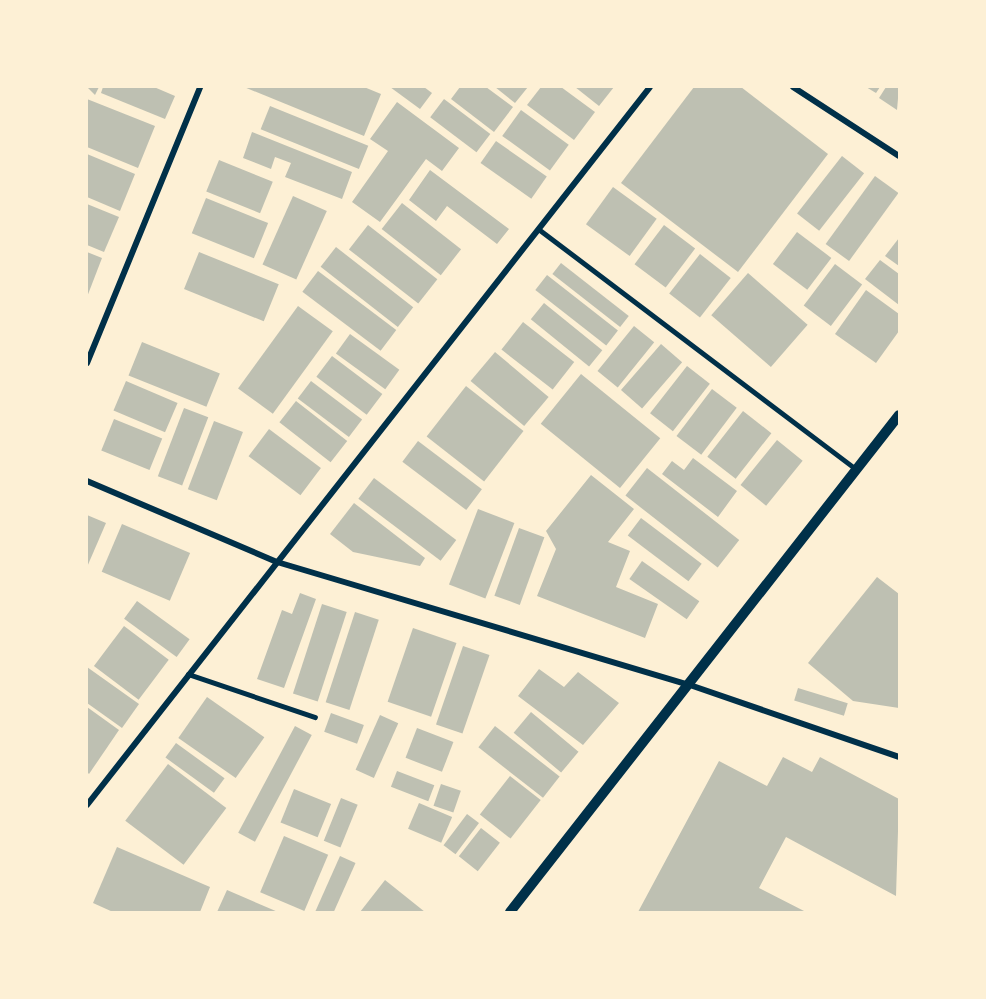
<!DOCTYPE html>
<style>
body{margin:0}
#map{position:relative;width:986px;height:999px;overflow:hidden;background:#fdf0d5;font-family:"Work Sans",sans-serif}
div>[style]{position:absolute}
.building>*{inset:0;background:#bec0b2;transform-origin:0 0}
.service>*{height:4.5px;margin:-2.25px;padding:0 2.25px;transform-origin:2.25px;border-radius:2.25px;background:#003049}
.minor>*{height:6px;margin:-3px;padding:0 3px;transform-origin:3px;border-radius:3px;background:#003049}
.tertiary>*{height:10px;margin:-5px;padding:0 5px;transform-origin:5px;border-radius:5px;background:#003049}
span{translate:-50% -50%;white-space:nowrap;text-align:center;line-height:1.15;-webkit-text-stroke:6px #fdf0d5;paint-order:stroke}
.frame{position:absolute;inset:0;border:88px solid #fdf0d5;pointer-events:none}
</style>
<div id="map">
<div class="building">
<i style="clip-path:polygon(87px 87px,99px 87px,95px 95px)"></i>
<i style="clip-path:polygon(103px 87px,154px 87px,175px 96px,165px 119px,101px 93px)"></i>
<i style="clip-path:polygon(244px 87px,364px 87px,381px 94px,364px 136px)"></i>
<i style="clip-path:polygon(390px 87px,424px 87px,432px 93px,420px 109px)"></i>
<i style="clip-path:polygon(460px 87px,486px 87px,513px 107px,494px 132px,451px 99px)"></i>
<i style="clip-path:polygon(495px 87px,528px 87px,515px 103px)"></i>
<i style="clip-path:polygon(541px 87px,561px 87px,595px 112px,574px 140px,527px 105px)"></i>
<i style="clip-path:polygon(575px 87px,614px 87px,599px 106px)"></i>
<i style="clip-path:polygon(694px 87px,741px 87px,828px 154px,738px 272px,621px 183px)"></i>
<i style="clip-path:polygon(866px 87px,880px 87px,876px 93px)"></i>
<i style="clip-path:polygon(886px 87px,899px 87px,897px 110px,879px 98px)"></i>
<i style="clip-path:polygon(87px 99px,155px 126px,138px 168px,87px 147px)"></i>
<i style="left:444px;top:99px;width:58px;height:23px;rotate:37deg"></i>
<i style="clip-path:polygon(397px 102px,459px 148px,442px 171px,426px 159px,380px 222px,352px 202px,388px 151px,370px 139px)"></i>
<i style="left:270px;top:106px;width:106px;height:25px;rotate:22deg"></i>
<i style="left:521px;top:110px;width:59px;height:32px;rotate:36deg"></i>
<i style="clip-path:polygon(252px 132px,352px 172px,342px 199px,285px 177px,291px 163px,275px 157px,271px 169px,243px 158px)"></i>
<i style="left:496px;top:141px;width:62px;height:27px;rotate:35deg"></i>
<i style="clip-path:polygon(87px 154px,135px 174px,120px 211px,87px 197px)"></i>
<i style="left:842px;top:156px;width:28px;height:73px;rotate:38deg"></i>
<i style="left:219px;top:160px;width:58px;height:34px;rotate:22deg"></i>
<i style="clip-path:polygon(430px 170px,509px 229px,497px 244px,447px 206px,436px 221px,409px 200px)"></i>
<i style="left:875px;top:176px;width:29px;height:84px;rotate:36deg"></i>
<i style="left:613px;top:187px;width:54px;height:46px;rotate:36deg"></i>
<i style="left:293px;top:196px;width:37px;height:75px;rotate:24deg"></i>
<i style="left:206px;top:198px;width:67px;height:38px;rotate:22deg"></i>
<i style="left:402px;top:203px;width:75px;height:33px;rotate:38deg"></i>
<i style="clip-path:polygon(87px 204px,119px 217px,104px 252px,87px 245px)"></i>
<i style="left:368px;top:225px;width:88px;height:31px;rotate:38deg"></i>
<i style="left:664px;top:225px;width:39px;height:49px;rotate:37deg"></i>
<i style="left:797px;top:232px;width:43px;height:40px;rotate:37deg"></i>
<i style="clip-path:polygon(899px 238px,899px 266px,885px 256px)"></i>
<i style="left:336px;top:247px;width:98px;height:25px;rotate:38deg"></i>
<i style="clip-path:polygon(87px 252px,102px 258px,87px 297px)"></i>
<i style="left:199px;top:252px;width:86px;height:40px;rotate:22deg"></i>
<i style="left:700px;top:254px;width:39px;height:50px;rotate:38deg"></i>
<i style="clip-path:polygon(880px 260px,899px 274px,899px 305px,865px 279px)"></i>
<i style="left:561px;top:263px;width:86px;height:14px;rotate:38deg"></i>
<i style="left:835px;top:264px;width:34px;height:52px;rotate:37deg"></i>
<i style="left:318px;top:271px;width:98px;height:26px;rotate:37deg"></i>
<i style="left:748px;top:273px;width:79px;height:56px;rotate:41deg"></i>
<i style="left:547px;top:275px;width:90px;height:19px;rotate:38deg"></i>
<i style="clip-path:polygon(866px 290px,899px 314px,899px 331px,876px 363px,835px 334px)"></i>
<i style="left:544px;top:303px;width:75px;height:21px;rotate:39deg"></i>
<i style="left:298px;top:306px;width:43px;height:102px;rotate:36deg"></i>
<i style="left:523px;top:322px;width:65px;height:35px;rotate:38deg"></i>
<i style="left:634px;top:326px;width:26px;height:58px;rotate:39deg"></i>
<i style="left:350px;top:334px;width:61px;height:24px;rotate:36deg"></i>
<i style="left:142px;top:342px;width:84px;height:36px;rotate:22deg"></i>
<i style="left:661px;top:344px;width:28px;height:61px;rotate:41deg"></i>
<i style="left:495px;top:352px;width:70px;height:38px;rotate:40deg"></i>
<i style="left:332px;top:356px;width:63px;height:26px;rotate:37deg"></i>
<i style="left:687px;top:366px;width:29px;height:60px;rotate:38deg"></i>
<i style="left:581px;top:374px;width:102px;height:64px;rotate:39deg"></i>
<i style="left:126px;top:381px;width:56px;height:32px;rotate:23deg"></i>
<i style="left:311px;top:381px;width:64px;height:22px;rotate:37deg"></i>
<i style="left:466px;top:386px;width:73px;height:64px;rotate:38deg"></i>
<i style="left:712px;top:389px;width:31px;height:59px;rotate:37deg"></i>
<i style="left:296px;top:401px;width:65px;height:27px;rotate:38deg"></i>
<i style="left:184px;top:408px;width:26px;height:73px;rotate:21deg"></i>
<i style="left:743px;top:411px;width:36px;height:58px;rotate:38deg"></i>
<i style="left:114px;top:419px;width:52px;height:34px;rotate:22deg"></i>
<i style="left:214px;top:421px;width:31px;height:73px;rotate:21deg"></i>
<i style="left:269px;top:429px;width:65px;height:34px;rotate:37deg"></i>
<i style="left:777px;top:440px;width:33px;height:58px;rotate:39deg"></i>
<i style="left:418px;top:441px;width:80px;height:26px;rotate:37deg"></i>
<i style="clip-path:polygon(693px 458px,737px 491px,718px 517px,662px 474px,672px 461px,684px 470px)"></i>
<i style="left:647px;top:468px;width:117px;height:35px;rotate:38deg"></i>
<i style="clip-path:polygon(591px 475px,634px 509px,608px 542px,630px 551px,616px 587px,658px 604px,645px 638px,537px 596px,556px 549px,546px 531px)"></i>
<i style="left:374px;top:478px;width:103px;height:26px;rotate:37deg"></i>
<i style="clip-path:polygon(354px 503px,425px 558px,420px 566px,353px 552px,330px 534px)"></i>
<i style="left:478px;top:509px;width:39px;height:81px;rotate:21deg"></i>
<i style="clip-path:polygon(87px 515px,106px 523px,87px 567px)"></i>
<i style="left:641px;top:518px;width:76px;height:22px;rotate:37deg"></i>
<i style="left:122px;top:524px;width:74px;height:52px;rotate:23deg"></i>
<i style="left:519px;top:528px;width:27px;height:72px;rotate:20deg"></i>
<i style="left:642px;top:561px;width:70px;height:22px;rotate:35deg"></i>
<i style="clip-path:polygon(877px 577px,899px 594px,899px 708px,853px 701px,808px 663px)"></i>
<i style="clip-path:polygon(300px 593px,316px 599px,284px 688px,257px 679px,282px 610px,292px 614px)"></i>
<i style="left:137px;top:601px;width:65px;height:22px;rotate:36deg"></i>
<i style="left:322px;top:604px;width:26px;height:94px;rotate:18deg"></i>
<i style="left:355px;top:612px;width:25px;height:95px;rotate:18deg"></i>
<i style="left:124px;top:626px;width:56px;height:50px;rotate:37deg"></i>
<i style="left:413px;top:628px;width:46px;height:78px;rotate:19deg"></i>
<i style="left:463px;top:646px;width:28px;height:83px;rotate:19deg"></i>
<i style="clip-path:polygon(87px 667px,139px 704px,122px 728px,87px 703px)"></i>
<i style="clip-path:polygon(539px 669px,564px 687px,578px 672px,619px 703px,583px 745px,518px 696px)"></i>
<i style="left:798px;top:688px;width:52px;height:13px;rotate:17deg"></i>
<i style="left:207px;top:697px;width:70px;height:50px;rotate:35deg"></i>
<i style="clip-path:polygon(87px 707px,119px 730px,89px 774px,87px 772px)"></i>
<i style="left:531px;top:712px;width:62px;height:27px;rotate:40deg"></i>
<i style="left:331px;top:713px;width:35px;height:20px;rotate:20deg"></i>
<i style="left:380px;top:715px;width:20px;height:60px;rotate:24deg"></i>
<i style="left:295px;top:726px;width:19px;height:121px;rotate:28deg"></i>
<i style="left:495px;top:726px;width:82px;height:27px;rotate:38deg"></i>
<i style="left:417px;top:728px;width:39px;height:32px;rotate:21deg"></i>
<i style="left:176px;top:743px;width:60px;height:18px;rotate:36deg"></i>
<i style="clip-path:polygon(783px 757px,812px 772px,820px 757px,899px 799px,896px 896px,786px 837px,759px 888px,806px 912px,638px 912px,719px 761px,767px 786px)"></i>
<i style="left:168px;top:764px;width:73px;height:71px;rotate:37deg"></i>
<i style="left:397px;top:771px;width:40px;height:17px;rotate:21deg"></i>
<i style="left:510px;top:776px;width:39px;height:49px;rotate:38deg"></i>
<i style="left:441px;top:784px;width:21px;height:23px;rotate:19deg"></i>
<i style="left:294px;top:789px;width:40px;height:36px;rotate:22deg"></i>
<i style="left:341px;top:798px;width:18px;height:46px;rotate:22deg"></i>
<i style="left:419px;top:803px;width:36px;height:28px;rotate:23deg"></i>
<i style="left:467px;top:814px;width:15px;height:39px;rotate:37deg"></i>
<i style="left:481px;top:828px;width:24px;height:36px;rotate:38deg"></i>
<i style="left:284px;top:836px;width:48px;height:61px;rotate:23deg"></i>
<i style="clip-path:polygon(117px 847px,210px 887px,200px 912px,113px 912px,93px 903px)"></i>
<i style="left:340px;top:856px;width:17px;height:61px;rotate:24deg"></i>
<i style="clip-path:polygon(385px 880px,425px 912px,360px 912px)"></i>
<i style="clip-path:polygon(227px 890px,278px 912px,217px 912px)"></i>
</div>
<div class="service">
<i style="left:540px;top:230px;width:396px;rotate:37.1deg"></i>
<i style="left:188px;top:674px;width:134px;rotate:18.7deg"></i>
</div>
<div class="minor">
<i style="left:793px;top:87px;width:126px;rotate:33.1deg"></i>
<i style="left:87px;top:363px;width:298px;rotate:-67.7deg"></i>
<i style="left:87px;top:481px;width:207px;rotate:23.1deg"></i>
<i style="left:277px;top:562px;width:428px;rotate:16.6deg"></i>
<i style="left:687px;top:684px;width:224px;rotate:19deg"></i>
<i style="left:87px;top:805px;width:912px;rotate:-51.9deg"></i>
</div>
<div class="tertiary">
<i style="left:510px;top:912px;width:631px;rotate:-51.95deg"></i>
</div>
<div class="frame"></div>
</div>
